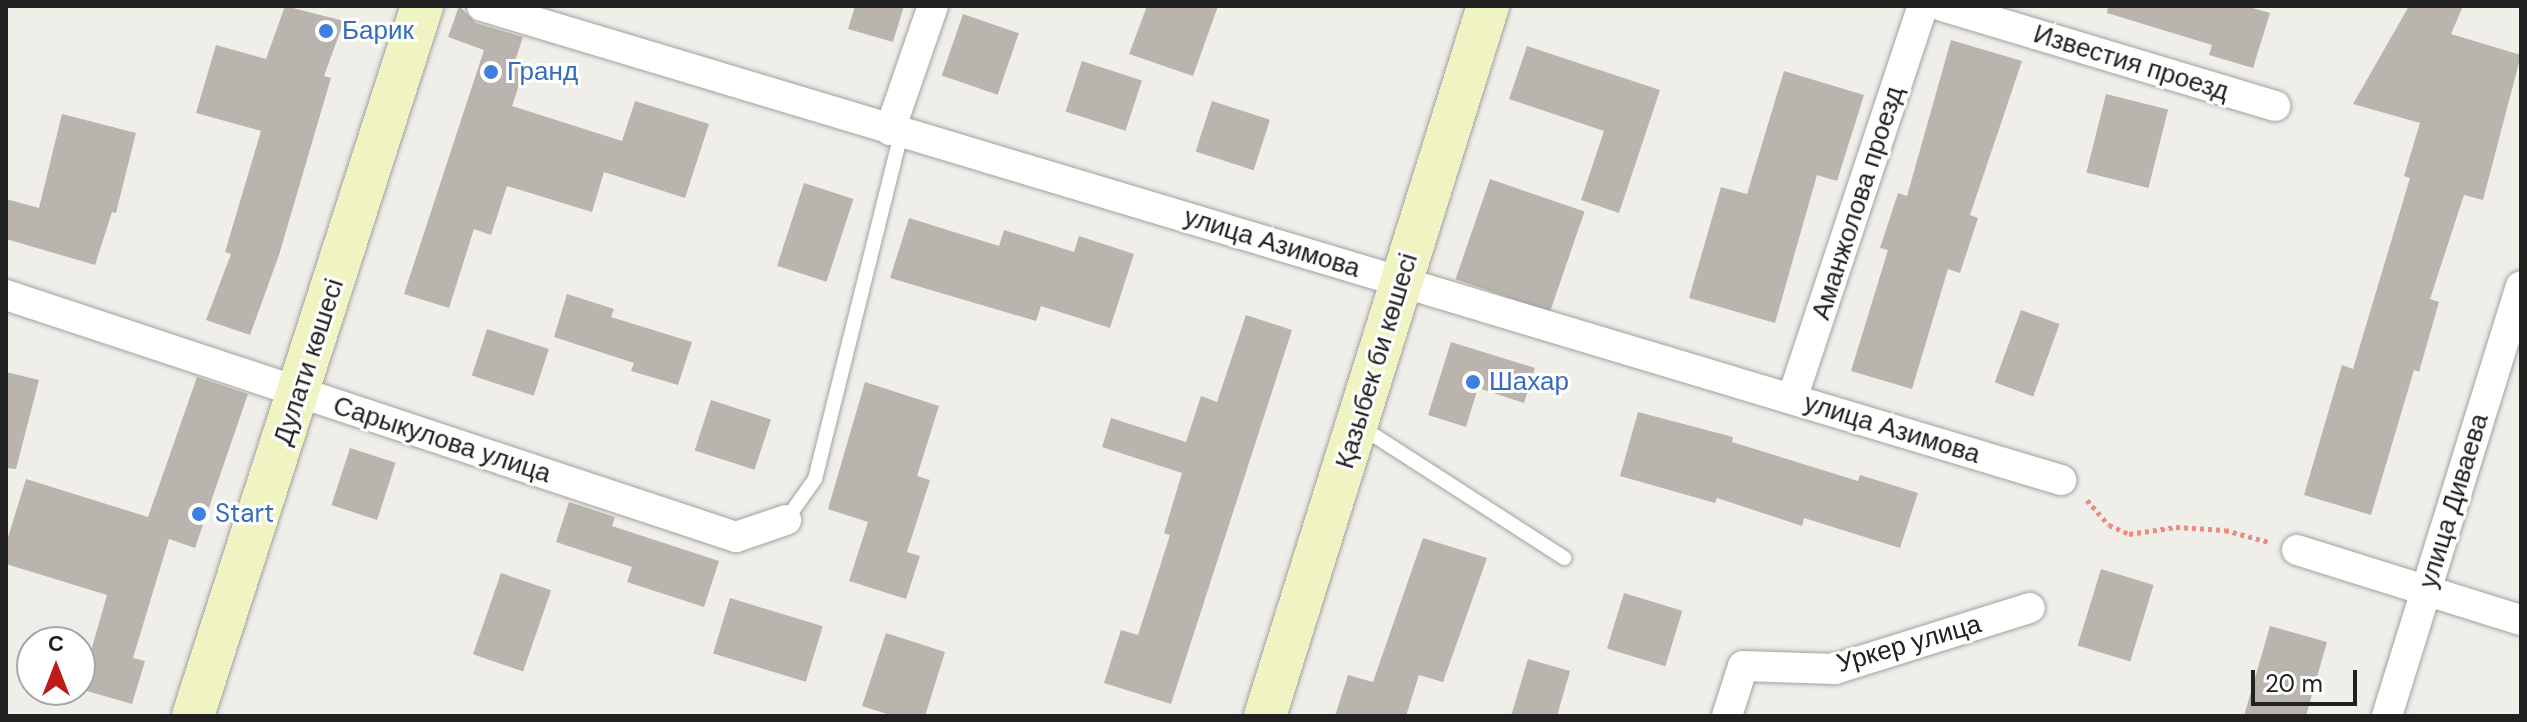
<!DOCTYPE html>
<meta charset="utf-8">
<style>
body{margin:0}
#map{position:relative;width:2527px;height:722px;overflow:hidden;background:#f0eee9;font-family:"DM Sans",sans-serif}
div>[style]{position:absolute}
.building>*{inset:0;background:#bab4ae;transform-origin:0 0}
.path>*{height:5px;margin-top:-2.5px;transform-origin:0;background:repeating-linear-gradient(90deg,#ec8d7e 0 4px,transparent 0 8px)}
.roads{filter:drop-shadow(0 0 2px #a2a2a2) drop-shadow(0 0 2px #a2a2a2)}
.service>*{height:14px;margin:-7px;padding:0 7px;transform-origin:7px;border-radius:7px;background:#fff}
.minor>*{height:30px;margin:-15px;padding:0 15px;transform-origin:15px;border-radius:15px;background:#fff}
.secondary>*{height:42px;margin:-21px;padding:0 21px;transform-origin:21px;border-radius:21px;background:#f0f4c3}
.dots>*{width:22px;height:22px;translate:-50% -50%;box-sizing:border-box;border:4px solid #fff;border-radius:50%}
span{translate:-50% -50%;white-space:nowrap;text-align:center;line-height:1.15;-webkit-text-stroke:6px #fff;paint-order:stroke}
.shop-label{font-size:26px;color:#366cbe}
.left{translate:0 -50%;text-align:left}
.street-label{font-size:26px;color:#212121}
.frame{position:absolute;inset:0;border:8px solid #212121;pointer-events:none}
.north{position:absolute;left:16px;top:626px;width:80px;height:80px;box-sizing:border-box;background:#fff;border:2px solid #a6a6a6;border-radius:50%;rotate:0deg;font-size:22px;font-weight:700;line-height:32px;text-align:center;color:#212121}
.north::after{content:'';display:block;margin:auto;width:28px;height:36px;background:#bd1b15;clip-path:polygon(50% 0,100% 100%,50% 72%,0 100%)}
.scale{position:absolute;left:2251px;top:670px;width:106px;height:36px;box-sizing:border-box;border:4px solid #212121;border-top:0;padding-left:10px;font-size:24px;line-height:28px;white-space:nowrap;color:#212121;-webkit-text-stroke:6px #fff;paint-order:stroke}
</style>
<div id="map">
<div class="building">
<i style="clip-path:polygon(285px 6px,344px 21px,324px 76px,331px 78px,279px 255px,250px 335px,206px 320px,231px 254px,225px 252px,261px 131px,196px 113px,216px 45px,266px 59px)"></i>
<i style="clip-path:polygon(459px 6px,476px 23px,523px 37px,513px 67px,524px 70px,512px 106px,622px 141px,635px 101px,709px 124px,685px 198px,604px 172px,592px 212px,507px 186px,491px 235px,474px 229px,449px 308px,404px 294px,484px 50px,448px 37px)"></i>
<i style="clip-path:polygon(855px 6px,904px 6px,893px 42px,848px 29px)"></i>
<i style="clip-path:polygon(1147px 6px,1218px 6px,1193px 76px,1129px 54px)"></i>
<i style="clip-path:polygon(2108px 6px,2245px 6px,2270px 13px,2253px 68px,2209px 55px,2212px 45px,2107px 13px)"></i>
<i style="clip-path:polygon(2409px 6px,2463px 6px,2451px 34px,2521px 55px,2483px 200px,2464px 195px,2430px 299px,2439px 302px,2419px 372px,2414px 370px,2371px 515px,2304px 495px,2342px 365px,2353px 369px,2410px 178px,2404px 176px,2420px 123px,2353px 104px)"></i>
<i style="left:963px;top:14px;width:59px;height:65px;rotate:19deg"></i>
<i style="clip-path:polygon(1951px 40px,2022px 61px,1970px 215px,1978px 218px,1960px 273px,1948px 269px,1912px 389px,1851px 371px,1888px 250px,1880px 248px,1898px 193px,1907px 196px)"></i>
<i style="clip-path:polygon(1527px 46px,1660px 90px,1619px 213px,1581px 200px,1604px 131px,1509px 99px)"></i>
<i style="left:1082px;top:61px;width:63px;height:53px;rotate:18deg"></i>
<i style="clip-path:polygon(1784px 71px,1864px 95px,1837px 181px,1817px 175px,1775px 323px,1689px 298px,1721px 187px,1747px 194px)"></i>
<i style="left:2106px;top:94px;width:64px;height:81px;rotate:14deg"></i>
<i style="left:1212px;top:101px;width:61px;height:53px;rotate:18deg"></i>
<i style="clip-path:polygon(62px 114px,136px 133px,116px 213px,112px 212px,95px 265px,6px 239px,6px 199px,39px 208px)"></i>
<i style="left:1490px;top:179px;width:100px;height:106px;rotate:19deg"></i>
<i style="left:804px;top:183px;width:52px;height:87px;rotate:18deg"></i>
<i style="clip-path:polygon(909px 218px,999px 246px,1004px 230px,1074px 252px,1079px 236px,1134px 254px,1110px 328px,1041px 306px,1036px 321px,890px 278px)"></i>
<i style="clip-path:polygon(567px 294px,614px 309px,611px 317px,692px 342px,678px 385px,631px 371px,634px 363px,554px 337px)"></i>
<i style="left:2021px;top:310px;width:41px;height:77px;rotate:20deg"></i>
<i style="clip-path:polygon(1246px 315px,1292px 330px,1171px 704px,1104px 683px,1121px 630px,1138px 635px,1170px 535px,1164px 533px,1182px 473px,1102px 447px,1111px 418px,1186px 442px,1201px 396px,1217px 402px)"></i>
<i style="left:487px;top:329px;width:65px;height:49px;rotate:18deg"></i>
<i style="clip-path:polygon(1451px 342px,1535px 368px,1524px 403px,1478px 388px,1466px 427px,1428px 415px)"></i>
<i style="clip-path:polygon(6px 372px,39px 380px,16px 469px,6px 468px)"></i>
<i style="clip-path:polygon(197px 377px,248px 394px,195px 548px,169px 539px,133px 658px,145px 661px,132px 704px,80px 689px,107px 595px,6px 564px,6px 544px,26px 479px,148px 517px)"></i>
<i style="clip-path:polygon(865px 382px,939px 406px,917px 476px,930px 480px,907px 552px,920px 556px,906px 599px,849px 581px,868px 522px,828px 509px)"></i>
<i style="left:711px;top:400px;width:63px;height:53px;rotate:18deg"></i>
<i style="clip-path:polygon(1638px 412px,1733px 437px,1732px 442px,1858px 481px,1860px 475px,1918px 493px,1900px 548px,1804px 518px,1802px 526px,1717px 498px,1715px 503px,1620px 476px)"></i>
<i style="left:350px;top:448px;width:48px;height:60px;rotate:18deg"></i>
<i style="clip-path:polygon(569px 502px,615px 517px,612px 526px,719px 561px,704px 607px,627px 582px,632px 567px,556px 542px)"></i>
<i style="clip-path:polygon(1423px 538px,1487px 558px,1443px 682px,1419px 675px,1406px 716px,1335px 716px,1348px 675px,1373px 682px)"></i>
<i style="left:2101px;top:569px;width:55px;height:80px;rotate:17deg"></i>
<i style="left:501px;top:573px;width:53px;height:86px;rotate:19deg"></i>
<i style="left:1624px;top:593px;width:61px;height:58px;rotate:17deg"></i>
<i style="left:730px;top:598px;width:97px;height:58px;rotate:17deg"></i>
<i style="clip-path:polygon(2270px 626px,2327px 642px,2306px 716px,2244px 716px)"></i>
<i style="clip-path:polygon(886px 633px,945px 652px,925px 716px,893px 716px,862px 706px)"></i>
<i style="clip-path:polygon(1528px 659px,1570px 671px,1557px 716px,1511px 716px)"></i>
</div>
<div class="path">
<i style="left:2087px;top:500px;width:33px;rotate:49deg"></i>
<i style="left:2109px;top:525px;width:22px;rotate:24deg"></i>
<i style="left:2129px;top:534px;width:48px;rotate:-8.5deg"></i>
<i style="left:2176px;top:527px;width:49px;rotate:3.5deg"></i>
<i style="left:2225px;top:530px;width:46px;rotate:15.3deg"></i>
</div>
<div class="roads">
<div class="service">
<i style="left:1361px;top:427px;width:242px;rotate:32.8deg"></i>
<i style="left:786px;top:520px;width:50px;rotate:-54.7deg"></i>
<i style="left:815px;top:479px;width:357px;rotate:-76deg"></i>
</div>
<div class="minor">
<i style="left:482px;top:6px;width:1649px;rotate:16.71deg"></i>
<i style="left:1942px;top:6px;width:348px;rotate:16.7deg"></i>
<i style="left:890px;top:130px;width:131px;rotate:-70.9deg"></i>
<i style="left:6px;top:295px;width:769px;rotate:18.34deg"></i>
<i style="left:736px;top:537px;width:53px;rotate:-18.8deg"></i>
<i style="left:1792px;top:399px;width:414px;rotate:-71.6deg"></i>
<i style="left:2297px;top:550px;width:235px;rotate:17.4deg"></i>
<i style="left:1727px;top:716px;width:52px;rotate:-72.3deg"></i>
<i style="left:1743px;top:666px;width:92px;rotate:1.9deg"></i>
<i style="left:1835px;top:669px;width:204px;rotate:-17.4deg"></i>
<i style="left:2387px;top:716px;width:450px;rotate:-72.7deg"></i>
</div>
<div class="secondary">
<i style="left:193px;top:716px;width:746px;rotate:-72.12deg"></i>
<i style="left:1265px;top:716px;width:744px;rotate:-72.56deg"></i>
</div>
</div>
<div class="dots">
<i style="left:326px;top:31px;background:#3f7fe0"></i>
<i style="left:491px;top:72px;background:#3f7fe0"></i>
<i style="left:1473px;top:382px;background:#3f7fe0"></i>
<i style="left:199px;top:514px;background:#3f7fe0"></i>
</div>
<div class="shop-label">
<span class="left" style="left:342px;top:31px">Барик</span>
<span class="left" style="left:507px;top:72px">Гранд</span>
<span class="left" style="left:1489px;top:382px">Шахар</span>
<span class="left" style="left:215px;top:514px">Start</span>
</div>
<div class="street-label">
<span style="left:2131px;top:63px;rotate:17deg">Известия проезд</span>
<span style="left:1858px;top:203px;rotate:-72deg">Аманжолова проезд</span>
<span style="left:1272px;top:243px;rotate:17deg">улица Азимова</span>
<span style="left:1377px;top:361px;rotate:-73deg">Қазыбек би көшесі</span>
<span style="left:309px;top:362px;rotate:-72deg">Дулати көшесі</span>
<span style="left:1892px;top:429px;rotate:17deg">улица Азимова</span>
<span style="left:442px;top:440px;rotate:18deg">Сарыкулова улица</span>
<span style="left:2454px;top:501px;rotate:-73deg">улица Диваева</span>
<span style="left:1909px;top:644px;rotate:-16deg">Уркер улица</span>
</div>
<div class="frame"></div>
<div class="north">С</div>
<div class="scale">20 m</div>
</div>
